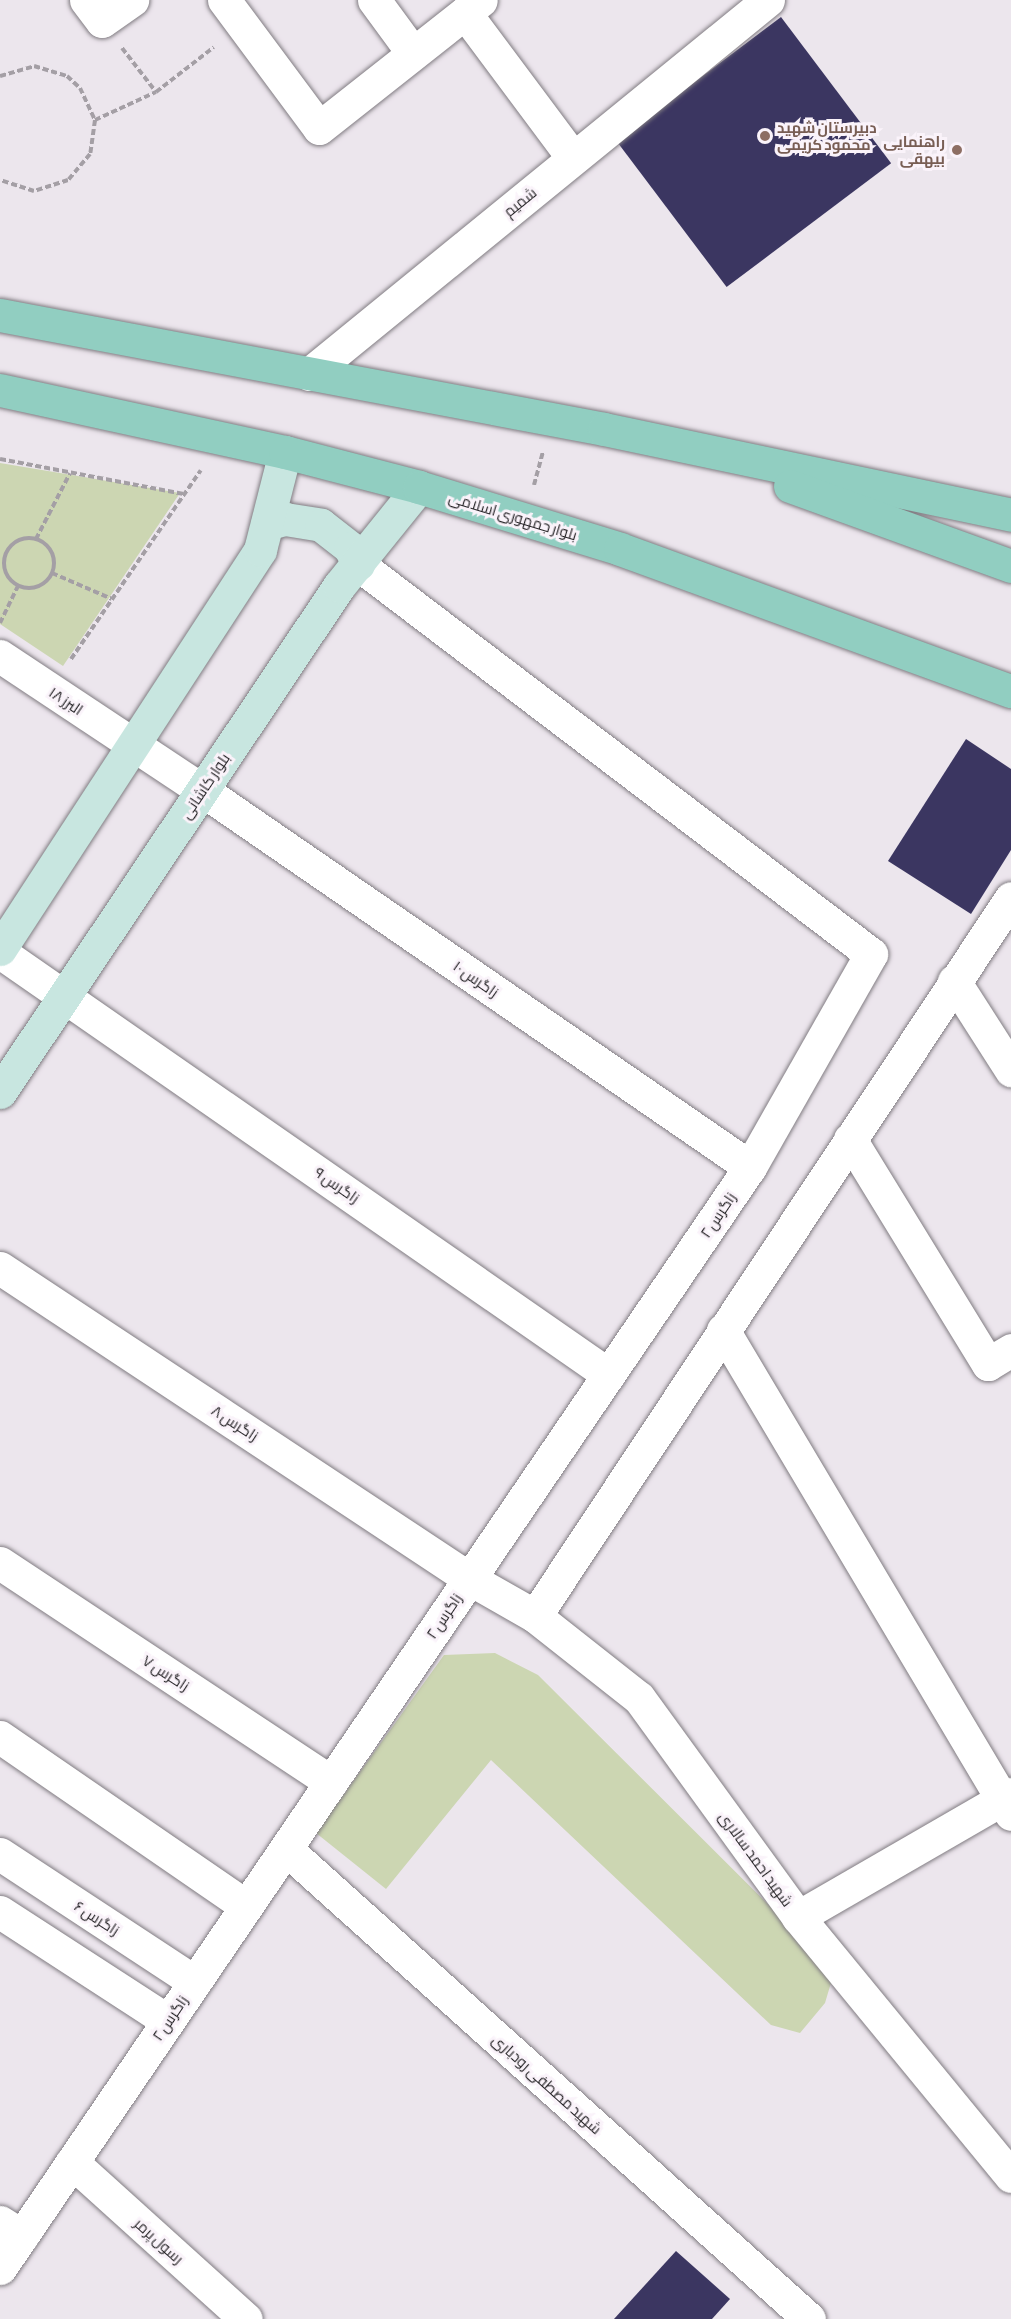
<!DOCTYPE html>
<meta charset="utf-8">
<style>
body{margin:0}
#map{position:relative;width:1011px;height:2319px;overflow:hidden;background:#ece6ed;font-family:"Asap Condensed",Cairo,sans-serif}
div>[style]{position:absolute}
.green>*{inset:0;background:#ccd6b2}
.building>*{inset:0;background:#3b3661;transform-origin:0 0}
.path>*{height:4px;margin-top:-2px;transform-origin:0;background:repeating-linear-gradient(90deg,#a49fa5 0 6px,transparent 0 9px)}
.path>.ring{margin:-2px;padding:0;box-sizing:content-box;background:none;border:4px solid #a49fa5;border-radius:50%}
.roads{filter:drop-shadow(0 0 2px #817c82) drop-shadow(0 0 2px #817c82)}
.minor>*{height:33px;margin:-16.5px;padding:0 16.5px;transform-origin:16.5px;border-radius:16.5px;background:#fff}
.tertiary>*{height:33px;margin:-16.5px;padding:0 16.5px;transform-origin:16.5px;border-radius:16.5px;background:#fff}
.secondary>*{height:33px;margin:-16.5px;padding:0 16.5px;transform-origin:16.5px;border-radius:16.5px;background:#c8e6e0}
.primary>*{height:33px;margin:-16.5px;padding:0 16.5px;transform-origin:16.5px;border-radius:16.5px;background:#91cec1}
.dots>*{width:16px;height:16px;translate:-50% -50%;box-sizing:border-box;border:3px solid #faf3fa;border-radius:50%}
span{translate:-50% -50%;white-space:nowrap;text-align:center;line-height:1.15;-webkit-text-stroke:6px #faf3fa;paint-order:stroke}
.education-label{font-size:15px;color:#785e54;font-weight:700}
.left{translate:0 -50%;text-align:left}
.right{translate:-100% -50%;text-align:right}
.street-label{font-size:15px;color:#232124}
</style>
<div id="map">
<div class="green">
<i style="clip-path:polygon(0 463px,180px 493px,63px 666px,0 624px)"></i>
<i style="clip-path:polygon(495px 1653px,538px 1675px,814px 1950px,833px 1976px,825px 2003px,800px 2033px,771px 2025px,491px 1760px,386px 1889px,316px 1833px,444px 1655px)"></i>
</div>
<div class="building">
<i style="left:781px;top:17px;width:183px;height:206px;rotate:53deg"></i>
<i style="clip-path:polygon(966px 739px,1011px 769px,1011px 850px,971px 914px,888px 861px)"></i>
<i style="clip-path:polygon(676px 2251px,730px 2299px,712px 2319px,614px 2319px)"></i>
</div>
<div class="path">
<i style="left:122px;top:48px;width:56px;rotate:52.3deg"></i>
<i style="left:0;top:76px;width:35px;rotate:-16deg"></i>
<i style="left:34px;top:66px;width:34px;rotate:17deg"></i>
<i style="left:67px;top:76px;width:18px;rotate:43deg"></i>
<i style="left:80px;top:88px;width:35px;rotate:65deg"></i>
<i style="left:95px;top:120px;width:34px;rotate:98deg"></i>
<i style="left:90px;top:154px;width:34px;rotate:130deg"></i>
<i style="left:68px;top:180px;width:36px;rotate:162deg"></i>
<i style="left:34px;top:191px;width:36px;rotate:-162deg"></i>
<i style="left:95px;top:120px;width:67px;rotate:-24.7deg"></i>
<i style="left:156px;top:92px;width:73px;rotate:-37.8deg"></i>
<i style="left:0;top:459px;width:187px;rotate:10.8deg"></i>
<i style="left:534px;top:485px;width:34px;rotate:-75deg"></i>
<i class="ring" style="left:4px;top:538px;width:46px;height:46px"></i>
<i style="left:36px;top:539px;width:74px;rotate:-62.7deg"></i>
<i style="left:52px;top:573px;width:65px;rotate:23.4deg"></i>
<i style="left:0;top:623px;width:41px;rotate:-64.1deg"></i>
<i style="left:71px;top:659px;width:229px;rotate:-55.5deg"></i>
</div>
<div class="roads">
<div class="minor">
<i style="left:86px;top:0;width:26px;rotate:53deg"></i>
<i style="left:102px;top:21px;width:37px;rotate:-35deg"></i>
<i style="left:224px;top:0;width:159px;rotate:53.4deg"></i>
<i style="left:319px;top:128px;width:206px;rotate:-38.3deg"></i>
<i style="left:374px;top:0;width:66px;rotate:53.7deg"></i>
<i style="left:465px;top:13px;width:181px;rotate:53.3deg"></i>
<i style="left:0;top:952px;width:741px;rotate:34.78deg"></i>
<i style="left:954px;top:981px;width:106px;rotate:57.4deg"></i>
<i style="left:850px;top:1139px;width:264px;rotate:58.5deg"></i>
<i style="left:988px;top:1364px;width:27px;rotate:-31deg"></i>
<i style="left:0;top:1268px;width:564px;rotate:33.49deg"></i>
<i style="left:723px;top:1330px;width:563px;rotate:59.25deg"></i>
<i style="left:0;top:1563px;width:397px;rotate:33.5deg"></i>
<i style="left:0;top:1737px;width:298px;rotate:34.5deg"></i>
<i style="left:286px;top:1849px;width:703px;rotate:41.94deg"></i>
<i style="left:798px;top:1917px;width:246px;rotate:-30deg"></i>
<i style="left:72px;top:2162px;width:234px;rotate:42.1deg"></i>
<i style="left:0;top:2222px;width:26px;rotate:32deg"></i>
</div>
<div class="tertiary">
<i style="left:309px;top:374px;width:592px;rotate:-39.17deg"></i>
<i style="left:0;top:656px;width:242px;rotate:33.6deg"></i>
<i style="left:202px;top:790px;width:665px;rotate:34.53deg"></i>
<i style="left:470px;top:1579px;width:75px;rotate:29.6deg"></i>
<i style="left:535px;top:1616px;width:132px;rotate:38.3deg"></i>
<i style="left:639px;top:1698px;width:271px;rotate:54deg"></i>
<i style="left:798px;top:1917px;width:335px;rotate:50.6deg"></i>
<i style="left:535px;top:1616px;width:861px;rotate:-56.46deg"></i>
<i style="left:0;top:1854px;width:233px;rotate:33.3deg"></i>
<i style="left:0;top:1912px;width:200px;rotate:33deg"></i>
<i style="left:0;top:2268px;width:1332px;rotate:-55.74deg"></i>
<i style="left:750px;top:1167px;width:245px;rotate:-60.4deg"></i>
<i style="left:871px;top:954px;width:644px;rotate:-142.76deg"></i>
</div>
<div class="secondary">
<i style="left:267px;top:524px;width:19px;rotate:-16deg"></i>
<i style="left:285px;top:519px;width:36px;rotate:9deg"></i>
<i style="left:321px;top:525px;width:37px;rotate:38deg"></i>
<i style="left:350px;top:548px;width:18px;rotate:63deg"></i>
<i style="left:0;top:949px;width:476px;rotate:-56.9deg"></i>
<i style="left:260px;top:550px;width:101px;rotate:-75.7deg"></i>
<i style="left:0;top:1092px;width:609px;rotate:-56.18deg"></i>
<i style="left:339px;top:586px;width:127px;rotate:-51.1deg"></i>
</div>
<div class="primary">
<i style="left:0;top:315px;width:615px;rotate:10.69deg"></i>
<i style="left:604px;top:429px;width:416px;rotate:11.9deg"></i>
<i style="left:0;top:390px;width:292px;rotate:12.3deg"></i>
<i style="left:285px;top:452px;width:138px;rotate:14.6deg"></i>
<i style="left:419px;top:487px;width:210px;rotate:17.1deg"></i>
<i style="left:620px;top:549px;width:416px;rotate:20deg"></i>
<i style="left:790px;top:486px;width:235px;rotate:19.9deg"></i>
</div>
</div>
<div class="dots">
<i style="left:765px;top:136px;background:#8d6e63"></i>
<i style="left:957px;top:150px;background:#8d6e63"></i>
</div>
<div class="education-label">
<span class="left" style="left:777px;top:136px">دبیرستان شهید<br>محمود کریمی</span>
<span class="right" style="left:945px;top:150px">راهنمایی<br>بیهقی</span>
</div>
<div class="street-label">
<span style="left:520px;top:202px;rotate:-39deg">شمیم</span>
<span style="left:513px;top:516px;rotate:17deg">بلوار جمهوری اسلامی</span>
<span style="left:66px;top:701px;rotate:34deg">البرز ۱۸</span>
<span style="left:205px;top:786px;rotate:-56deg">بلوار کاشانی</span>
<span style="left:476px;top:979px;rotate:35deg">زاگرس ۱۰</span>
<span style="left:337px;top:1185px;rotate:35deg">زاگرس ۹</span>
<span style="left:718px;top:1215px;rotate:-56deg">زاگرس ۲</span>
<span style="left:235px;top:1423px;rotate:33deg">زاگرس ۸</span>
<span style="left:444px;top:1616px;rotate:-56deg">زاگرس ۲</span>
<span style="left:166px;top:1673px;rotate:33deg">زاگرس ۷</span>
<span style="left:756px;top:1859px;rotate:54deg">شهید احمد سالاری</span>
<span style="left:97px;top:1918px;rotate:33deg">زاگرس ۶</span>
<span style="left:170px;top:2018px;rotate:-56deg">زاگرس ۲</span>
<span style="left:547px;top:2084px;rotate:42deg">شهید مصطفی رودباری</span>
<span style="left:159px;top:2241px;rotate:42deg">رسول پرمر</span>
</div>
</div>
